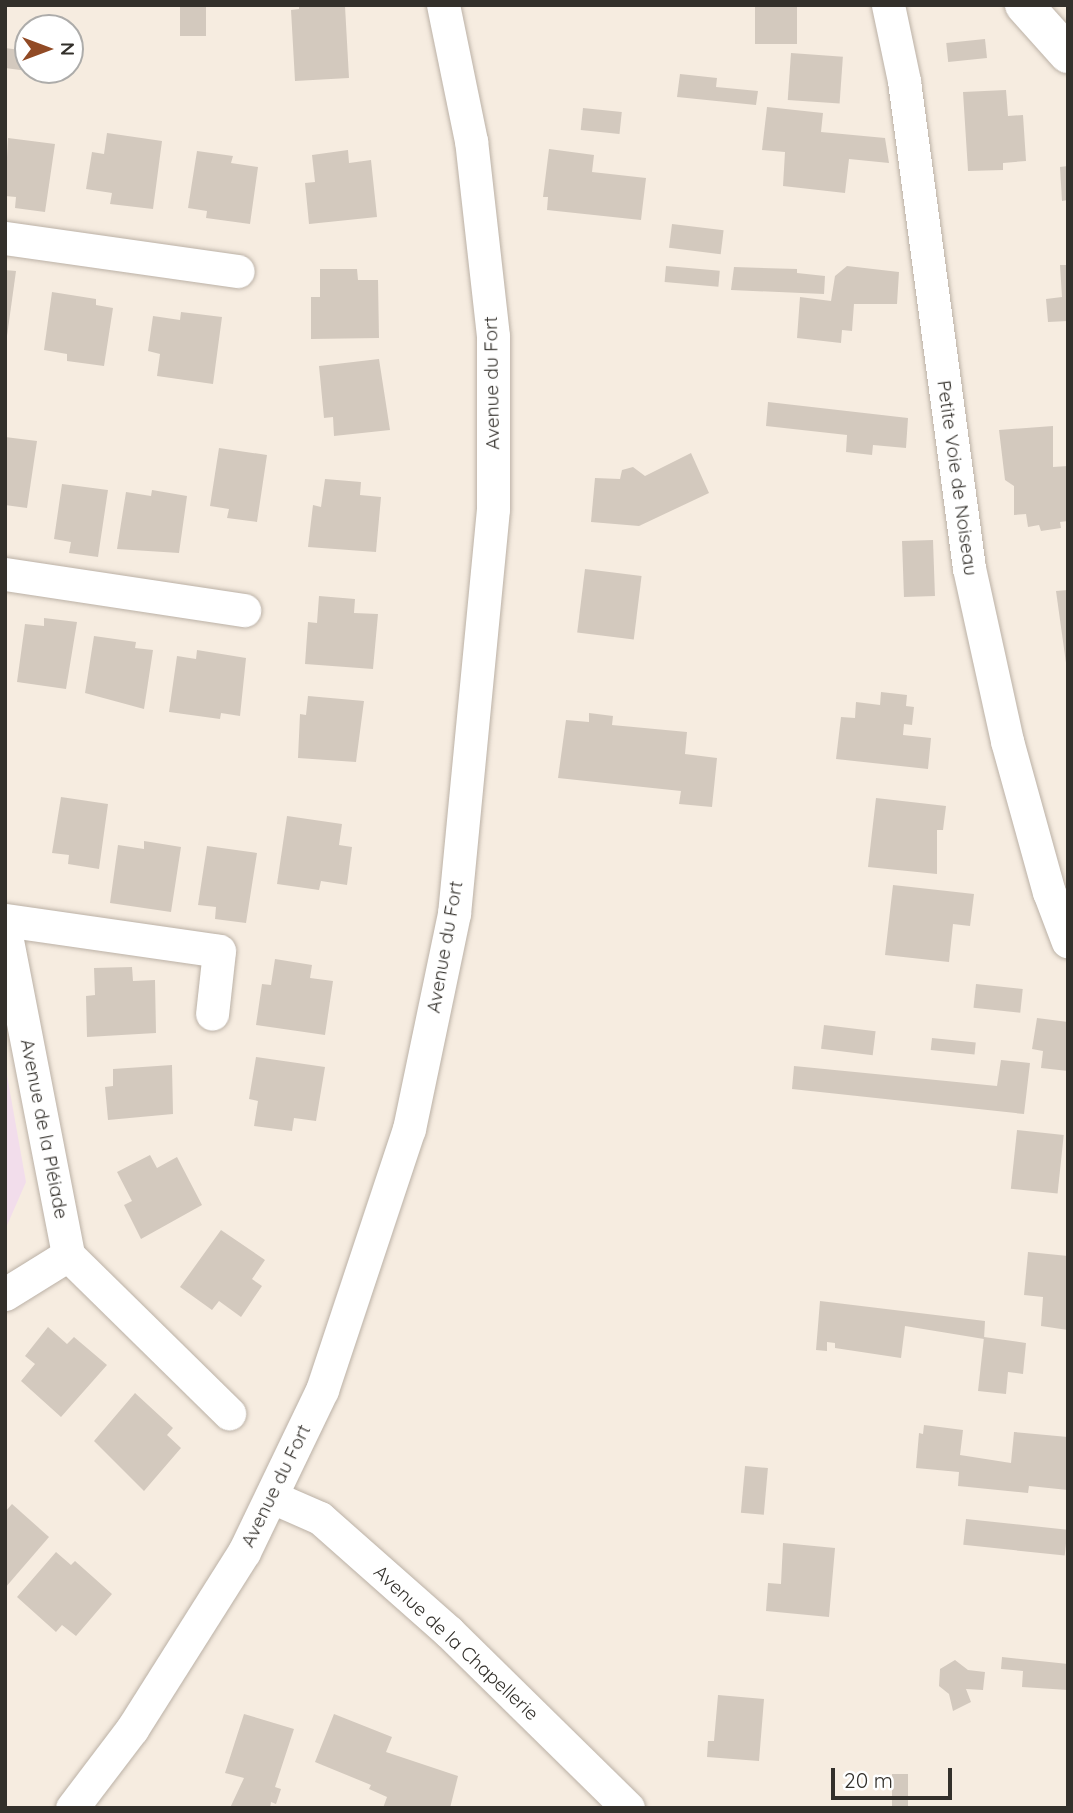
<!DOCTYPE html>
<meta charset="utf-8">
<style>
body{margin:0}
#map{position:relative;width:1073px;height:1813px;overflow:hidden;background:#f6ece0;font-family:Quicksand,sans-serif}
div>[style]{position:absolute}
.education>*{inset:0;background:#f2ddeb}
.building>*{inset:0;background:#d3c9be;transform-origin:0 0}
.roads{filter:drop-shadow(0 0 2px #bbb1a6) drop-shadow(0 0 2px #bbb1a6)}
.street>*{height:33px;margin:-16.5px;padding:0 16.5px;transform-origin:16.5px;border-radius:16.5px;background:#fff}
.secondary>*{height:38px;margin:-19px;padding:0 19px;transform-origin:19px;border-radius:19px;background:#fff}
span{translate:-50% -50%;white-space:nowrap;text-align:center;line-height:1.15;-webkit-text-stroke:5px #fff;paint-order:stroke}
.street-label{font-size:19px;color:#33302b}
.frame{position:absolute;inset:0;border:7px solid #33302b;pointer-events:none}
.north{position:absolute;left:14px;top:14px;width:70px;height:70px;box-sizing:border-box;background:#fff;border:2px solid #adacaa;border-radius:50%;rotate:90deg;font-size:19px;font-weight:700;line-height:28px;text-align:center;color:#33302b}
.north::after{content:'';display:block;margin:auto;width:24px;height:32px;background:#914a25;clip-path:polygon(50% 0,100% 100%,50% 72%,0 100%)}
.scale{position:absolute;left:831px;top:1768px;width:121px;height:32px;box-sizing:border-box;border:4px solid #33302b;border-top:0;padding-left:9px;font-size:21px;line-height:24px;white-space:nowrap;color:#33302b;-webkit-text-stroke:5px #fff;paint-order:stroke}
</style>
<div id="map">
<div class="education">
<i style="clip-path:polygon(5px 1064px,26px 1182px,5px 1230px)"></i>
</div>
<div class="building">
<i style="left:180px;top:5px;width:26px;height:31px"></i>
<i style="clip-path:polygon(299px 5px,345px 6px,349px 78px,295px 81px,291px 10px,299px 9px)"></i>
<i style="left:755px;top:5px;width:42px;height:39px"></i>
<i style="left:985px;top:39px;width:19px;height:39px;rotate:84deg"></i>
<i style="clip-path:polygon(5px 48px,28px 51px,28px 71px,5px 68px)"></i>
<i style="left:791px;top:53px;width:52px;height:47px;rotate:4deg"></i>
<i style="clip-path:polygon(680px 74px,717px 78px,716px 87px,758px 91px,756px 105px,677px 97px)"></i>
<i style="clip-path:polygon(1006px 90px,1008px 116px,1023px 115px,1026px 161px,1003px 163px,1003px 170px,968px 171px,963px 92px)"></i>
<i style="clip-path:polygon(767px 107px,823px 113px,821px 132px,885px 138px,889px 163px,849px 159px,845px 193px,783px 186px,785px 152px,762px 150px)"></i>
<i style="left:583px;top:108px;width:39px;height:22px;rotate:6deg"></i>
<i style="clip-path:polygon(107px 133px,162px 141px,153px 209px,110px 204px,112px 193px,86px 189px,92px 152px,104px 154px)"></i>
<i style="clip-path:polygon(8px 138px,55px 144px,45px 212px,15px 208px,16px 197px,5px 196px)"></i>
<i style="clip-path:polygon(549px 149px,594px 155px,592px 172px,646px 178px,641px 220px,547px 210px,548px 197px,543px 197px)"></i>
<i style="clip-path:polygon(348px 150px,349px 163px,371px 160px,377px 217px,309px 224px,305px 183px,315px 182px,312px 155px)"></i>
<i style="clip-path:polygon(197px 151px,233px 156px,231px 163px,258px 167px,250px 224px,206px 218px,207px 211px,188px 208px)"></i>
<i style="clip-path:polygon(1068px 166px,1068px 200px,1062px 201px,1060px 167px)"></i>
<i style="left:672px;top:224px;width:52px;height:24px;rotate:7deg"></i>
<i style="clip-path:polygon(1060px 265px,1068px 265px,1068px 321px,1048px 322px,1046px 299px,1062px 297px)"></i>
<i style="left:666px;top:266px;width:54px;height:16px;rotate:5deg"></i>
<i style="clip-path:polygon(847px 266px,899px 272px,897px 304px,854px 304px,852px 331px,842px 330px,841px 343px,797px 338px,800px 297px,831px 301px,835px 276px)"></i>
<i style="clip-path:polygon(734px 267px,797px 269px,797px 273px,825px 276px,824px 294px,731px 290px)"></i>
<i style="clip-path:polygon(320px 269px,357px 269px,358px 280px,378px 280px,379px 338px,311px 339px,311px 297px,320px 297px)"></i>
<i style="clip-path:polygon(5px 270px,16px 271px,7px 336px,5px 336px)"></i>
<i style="clip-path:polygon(52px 292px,96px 299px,96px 305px,113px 308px,104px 366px,67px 361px,67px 354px,44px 350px)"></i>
<i style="clip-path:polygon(181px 312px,222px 317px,213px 384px,157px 376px,160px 354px,148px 351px,153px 316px,180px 320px)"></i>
<i style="clip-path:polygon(379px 359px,390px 430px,334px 436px,333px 417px,324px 418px,319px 366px)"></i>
<i style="clip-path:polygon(768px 402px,908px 418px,906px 448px,873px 445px,872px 455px,846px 452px,847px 435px,766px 426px)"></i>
<i style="clip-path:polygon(1053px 426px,1053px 467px,1068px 466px,1068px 521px,1060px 522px,1061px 528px,1041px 531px,1039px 525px,1028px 527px,1026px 514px,1014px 515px,1014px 486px,1005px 480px,999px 430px)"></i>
<i style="clip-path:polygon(5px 437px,37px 441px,27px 508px,5px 505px)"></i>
<i style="clip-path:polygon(219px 448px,267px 455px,257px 522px,227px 518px,229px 509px,210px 506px)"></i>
<i style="clip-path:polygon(691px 453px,709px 493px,639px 526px,591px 522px,595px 478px,620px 479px,622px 470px,633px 467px,645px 476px)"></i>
<i style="clip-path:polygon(325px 479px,361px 482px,360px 495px,381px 497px,376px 552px,308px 547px,313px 505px,321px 507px)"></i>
<i style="clip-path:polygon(62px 484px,108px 490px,98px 557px,69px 553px,71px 542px,54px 539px)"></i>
<i style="clip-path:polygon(152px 490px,187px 496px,179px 553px,117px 549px,126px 492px,151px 496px)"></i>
<i style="left:933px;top:540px;width:56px;height:31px;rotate:88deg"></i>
<i style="left:585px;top:569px;width:57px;height:64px;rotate:7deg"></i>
<i style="clip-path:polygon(1068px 590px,1068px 663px,1066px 663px,1056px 591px)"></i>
<i style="clip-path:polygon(319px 596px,355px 599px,354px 613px,378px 614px,373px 669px,305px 664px,308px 622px,317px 623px)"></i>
<i style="clip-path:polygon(44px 618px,77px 622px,66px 689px,17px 682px,25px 624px,44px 626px)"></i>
<i style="clip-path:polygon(94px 636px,136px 642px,135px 648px,153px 650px,144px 709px,85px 693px)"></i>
<i style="clip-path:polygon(197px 650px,246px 658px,240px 716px,221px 713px,220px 719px,169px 712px,177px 656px,196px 659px)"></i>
<i style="clip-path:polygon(881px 692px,907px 695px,906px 706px,914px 707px,912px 725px,904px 724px,903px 735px,931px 738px,928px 769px,836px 759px,841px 717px,855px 718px,856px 702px,880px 705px)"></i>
<i style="clip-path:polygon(308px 696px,364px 701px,356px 762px,298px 758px,300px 714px,306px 715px)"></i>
<i style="clip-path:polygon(589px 713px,613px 716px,612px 725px,687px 732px,685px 754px,717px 758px,712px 807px,679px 804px,681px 791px,558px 778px,566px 720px,589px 722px)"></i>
<i style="clip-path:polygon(61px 797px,108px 804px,99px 869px,68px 864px,69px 855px,52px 853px)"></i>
<i style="clip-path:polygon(876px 798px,946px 806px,943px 830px,937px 830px,937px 874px,868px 867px)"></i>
<i style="clip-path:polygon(287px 816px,342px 824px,339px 845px,352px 847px,347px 885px,321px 881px,319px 890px,277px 884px)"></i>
<i style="clip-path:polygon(144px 841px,181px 847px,171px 912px,110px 903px,118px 845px,144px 849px)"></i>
<i style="clip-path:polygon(207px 846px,257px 853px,246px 923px,215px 919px,216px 907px,198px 905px)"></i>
<i style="clip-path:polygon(893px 885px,974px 894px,970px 926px,953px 924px,949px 962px,885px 955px)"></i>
<i style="clip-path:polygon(275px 959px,312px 965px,310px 978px,333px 981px,325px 1035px,256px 1025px,262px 984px,271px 985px)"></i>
<i style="clip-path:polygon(132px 967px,133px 981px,155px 980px,156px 1033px,87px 1037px,86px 996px,95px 995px,94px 968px)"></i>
<i style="left:976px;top:984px;width:47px;height:24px;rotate:6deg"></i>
<i style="clip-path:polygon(1037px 1018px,1068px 1022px,1068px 1071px,1041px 1068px,1043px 1051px,1032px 1049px)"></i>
<i style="left:824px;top:1025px;width:52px;height:24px;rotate:7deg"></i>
<i style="left:932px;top:1038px;width:44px;height:12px;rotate:6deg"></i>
<i style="clip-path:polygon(256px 1057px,325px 1067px,316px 1121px,294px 1118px,292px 1131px,254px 1126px,258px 1101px,249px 1099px)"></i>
<i style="clip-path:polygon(1001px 1060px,1030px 1063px,1024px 1114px,792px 1089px,794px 1066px,997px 1086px)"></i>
<i style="clip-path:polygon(172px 1065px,173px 1114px,108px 1120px,105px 1087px,113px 1086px,113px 1069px)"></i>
<i style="left:1017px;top:1130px;width:47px;height:59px;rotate:6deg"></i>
<i style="clip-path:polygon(150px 1155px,157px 1168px,177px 1157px,202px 1205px,141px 1239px,124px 1205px,132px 1201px,117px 1172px)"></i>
<i style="clip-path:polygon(221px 1230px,265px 1260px,252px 1279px,262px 1286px,241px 1317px,219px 1301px,212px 1310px,180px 1287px)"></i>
<i style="clip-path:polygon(1028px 1252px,1068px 1256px,1068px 1330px,1041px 1326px,1043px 1297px,1024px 1295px)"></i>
<i style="clip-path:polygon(820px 1301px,985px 1321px,984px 1339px,905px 1326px,901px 1358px,835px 1348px,835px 1343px,827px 1342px,827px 1351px,816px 1350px)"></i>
<i style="clip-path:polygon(48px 1327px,67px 1344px,74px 1337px,107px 1365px,61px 1417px,21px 1381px,35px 1364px,25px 1356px)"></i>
<i style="clip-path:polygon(984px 1337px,1026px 1343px,1023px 1374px,1008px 1372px,1006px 1394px,978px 1391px)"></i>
<i style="clip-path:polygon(135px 1393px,173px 1428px,167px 1435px,181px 1448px,144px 1491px,94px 1441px)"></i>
<i style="clip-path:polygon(924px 1425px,963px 1430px,960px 1455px,1011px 1463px,1014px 1432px,1068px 1437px,1068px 1490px,1029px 1486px,1028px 1493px,958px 1486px,959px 1472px,916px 1468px,919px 1433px,923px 1434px)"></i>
<i style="left:745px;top:1466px;width:23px;height:47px;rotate:5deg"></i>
<i style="clip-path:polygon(12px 1504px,49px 1537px,5px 1588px,5px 1512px)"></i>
<i style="left:966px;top:1519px;width:102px;height:26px;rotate:6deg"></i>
<i style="clip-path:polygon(783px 1543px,835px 1548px,829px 1617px,766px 1611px,768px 1583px,781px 1584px)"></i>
<i style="clip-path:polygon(56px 1552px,71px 1565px,75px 1561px,112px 1594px,76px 1636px,62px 1625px,56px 1632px,17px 1597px)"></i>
<i style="clip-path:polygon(1002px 1657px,1068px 1664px,1068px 1690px,1022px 1687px,1023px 1671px,1001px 1669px)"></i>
<i style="clip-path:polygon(955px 1660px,968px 1670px,985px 1672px,983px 1690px,966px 1689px,971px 1702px,953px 1711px,949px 1694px,939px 1686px,940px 1669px)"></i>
<i style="clip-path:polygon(718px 1695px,764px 1699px,759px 1761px,707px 1757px,708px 1741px,714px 1741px)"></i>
<i style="clip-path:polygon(244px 1714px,294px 1729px,275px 1787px,281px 1789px,276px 1804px,271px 1802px,270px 1808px,230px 1808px,244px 1778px,225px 1773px)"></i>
<i style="clip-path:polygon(334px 1714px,392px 1737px,386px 1752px,458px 1776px,450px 1808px,383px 1808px,387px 1797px,369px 1789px,371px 1785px,315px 1762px)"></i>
<i style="left:892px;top:1774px;width:16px;height:34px"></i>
</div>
<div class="roads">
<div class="street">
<i style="left:888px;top:5px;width:78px;rotate:78.1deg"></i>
<i style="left:904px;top:81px;width:491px;rotate:82.4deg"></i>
<i style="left:969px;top:568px;width:177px;rotate:77.6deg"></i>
<i style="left:1007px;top:741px;width:157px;rotate:74.5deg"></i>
<i style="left:1049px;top:892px;width:53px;rotate:69.2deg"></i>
<i style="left:5px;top:238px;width:235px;rotate:8.1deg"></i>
<i style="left:5px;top:574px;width:242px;rotate:8.6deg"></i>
<i style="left:5px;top:920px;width:216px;rotate:8.2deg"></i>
<i style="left:219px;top:951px;width:63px;rotate:96.3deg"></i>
<i style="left:5px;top:930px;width:331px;rotate:79deg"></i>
<i style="left:68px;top:1255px;width:74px;rotate:148.2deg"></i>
<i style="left:68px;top:1255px;width:226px;rotate:44.5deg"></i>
<i style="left:272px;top:1497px;width:52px;rotate:23.6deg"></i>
<i style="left:320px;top:1518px;width:172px;rotate:41.5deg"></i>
<i style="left:449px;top:1632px;width:251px;rotate:44.5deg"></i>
<i style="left:72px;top:1808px;width:99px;rotate:-52.8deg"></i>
<i style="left:132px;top:1729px;width:209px;rotate:-57.7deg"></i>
<i style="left:244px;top:1552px;width:180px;rotate:-64.3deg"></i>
<i style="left:322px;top:1390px;width:275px;rotate:-71.6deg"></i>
<i style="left:409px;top:1129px;width:220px;rotate:-78.2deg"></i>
<i style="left:454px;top:914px;width:407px;rotate:-84.5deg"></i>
<i style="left:493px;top:509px;width:173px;rotate:-90deg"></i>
<i style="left:493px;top:336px;width:196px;rotate:-96.4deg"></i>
<i style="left:471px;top:141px;width:139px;rotate:-101.6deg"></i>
</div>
<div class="secondary">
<i style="left:1024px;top:5px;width:66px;rotate:48.1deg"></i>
</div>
</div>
<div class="street-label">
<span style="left:492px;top:383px;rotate:-91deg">Avenue du Fort</span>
<span style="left:957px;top:478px;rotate:82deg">Petite Voie de Noiseau</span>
<span style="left:445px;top:947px;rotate:-80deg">Avenue du Fort</span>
<span style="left:44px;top:1129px;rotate:79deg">Avenue de la Pléiade</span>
<span style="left:276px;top:1486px;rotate:-64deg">Avenue du Fort</span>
<span style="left:456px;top:1643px;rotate:43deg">Avenue de la Chapellerie</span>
</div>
<div class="frame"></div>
<div class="north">N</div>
<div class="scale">20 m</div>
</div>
